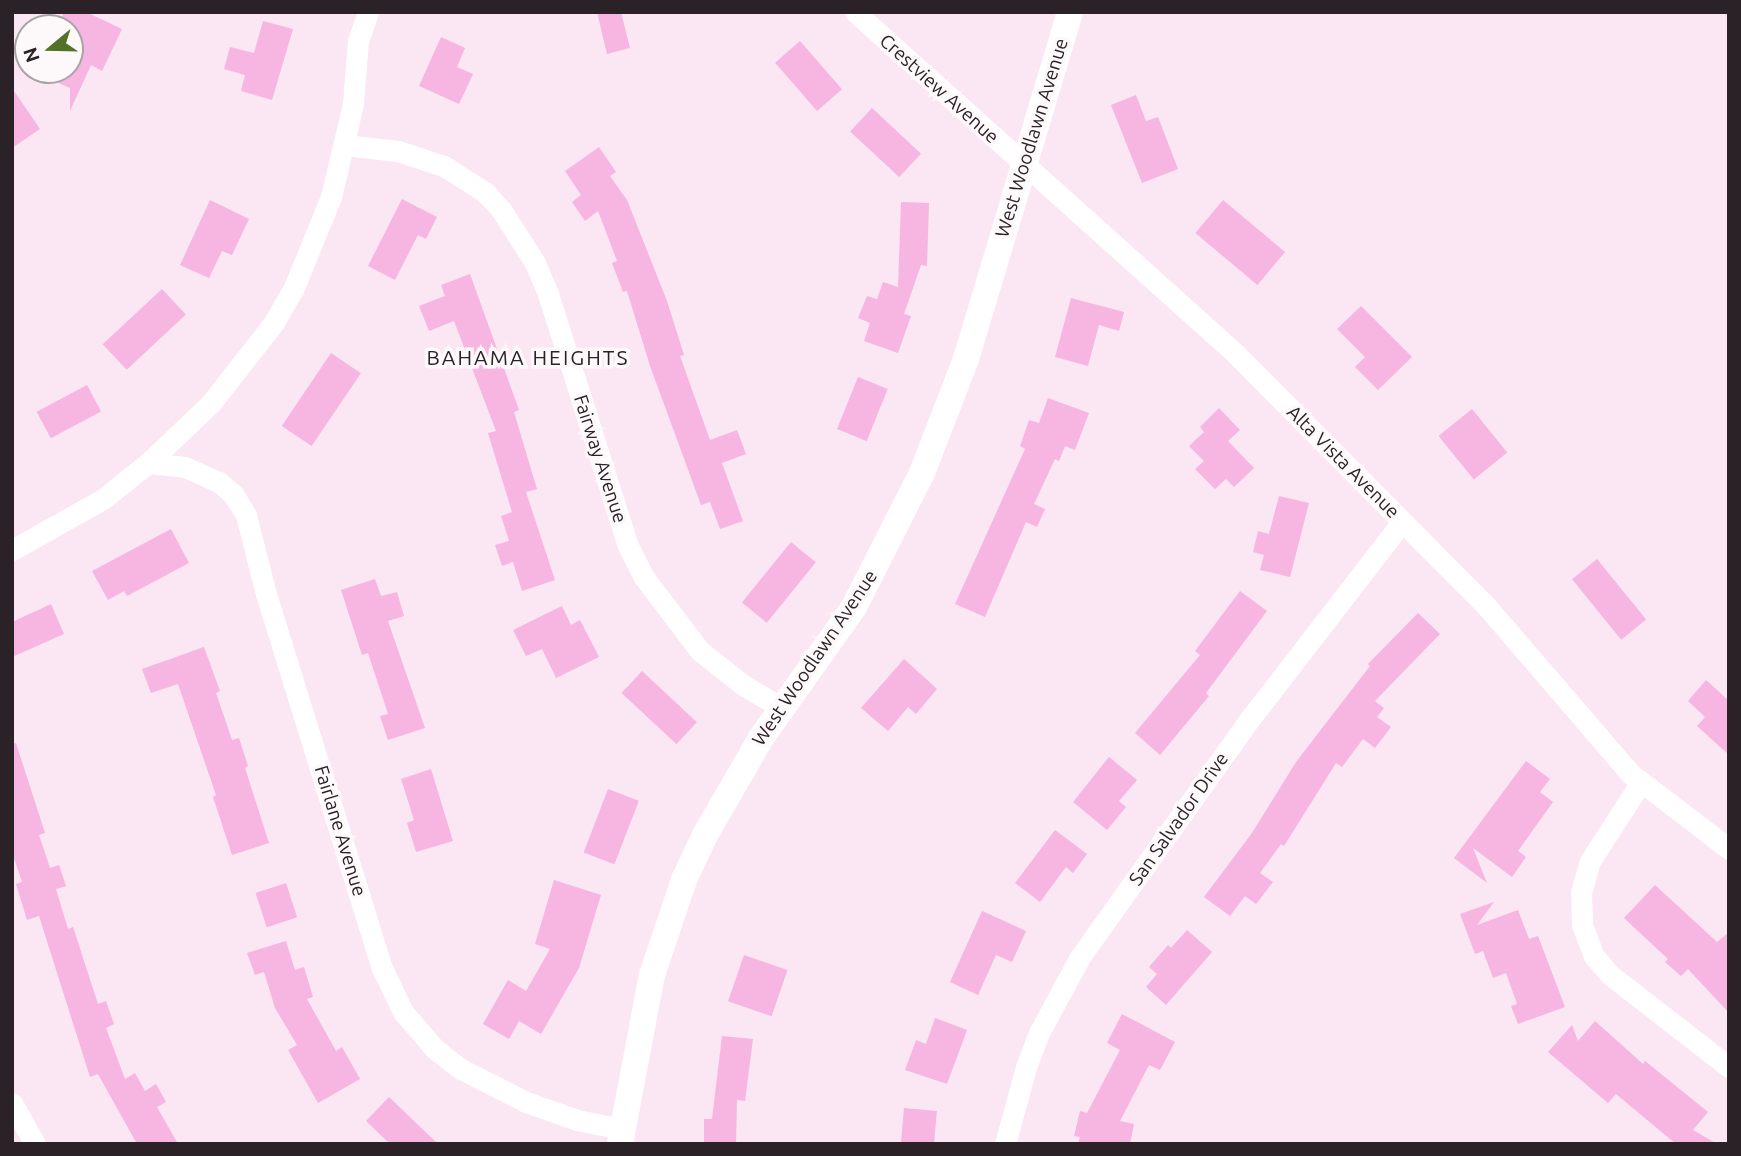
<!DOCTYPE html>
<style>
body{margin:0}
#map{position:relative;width:1741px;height:1156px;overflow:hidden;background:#fbe6f3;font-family:Ubuntu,sans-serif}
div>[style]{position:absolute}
.building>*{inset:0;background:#f7b5e1;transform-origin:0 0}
.minor>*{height:21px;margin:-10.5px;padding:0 10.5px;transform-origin:10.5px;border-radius:10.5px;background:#fff}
.tertiary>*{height:26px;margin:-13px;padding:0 13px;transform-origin:13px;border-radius:13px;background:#fff}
span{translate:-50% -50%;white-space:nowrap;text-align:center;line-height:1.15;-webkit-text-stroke:7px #fdf9fb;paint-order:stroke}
.street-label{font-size:19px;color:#2a2227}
.neighbourhood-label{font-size:21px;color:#2a2227;letter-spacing:2px}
.frame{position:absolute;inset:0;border:14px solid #2a2227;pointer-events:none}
.north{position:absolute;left:14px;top:14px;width:70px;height:70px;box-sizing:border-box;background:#fdf9fb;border:2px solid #a9a3a6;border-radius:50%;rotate:251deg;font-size:19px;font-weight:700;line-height:28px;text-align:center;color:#2a2227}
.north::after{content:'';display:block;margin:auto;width:24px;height:32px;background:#527229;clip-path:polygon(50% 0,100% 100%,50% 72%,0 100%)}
</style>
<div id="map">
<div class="building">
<i style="clip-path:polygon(64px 12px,86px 12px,122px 29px,102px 71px,91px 65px,70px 111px,70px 88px,30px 70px,70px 70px,70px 28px,58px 26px)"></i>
<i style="clip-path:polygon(597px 12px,621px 12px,630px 48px,607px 54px)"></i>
<i style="clip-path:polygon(263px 21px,293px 29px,272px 100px,241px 91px,245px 75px,224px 69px,230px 47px,254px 53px)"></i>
<i style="clip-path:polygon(441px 37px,465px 48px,457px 67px,473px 74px,459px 104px,419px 86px)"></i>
<i style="left:800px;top:41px;width:64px;height:33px;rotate:49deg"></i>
<i style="clip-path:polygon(12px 88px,40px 129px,12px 148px)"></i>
<i style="clip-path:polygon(1136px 95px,1146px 121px,1158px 117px,1178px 169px,1142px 183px,1111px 105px)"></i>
<i style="left:872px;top:108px;width:67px;height:32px;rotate:43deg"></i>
<i style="clip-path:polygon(599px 147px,616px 172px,610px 176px,627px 200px,667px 301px,684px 355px,680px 356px,710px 440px,737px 430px,746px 454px,722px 463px,743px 521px,720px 529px,710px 502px,701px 505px,650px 366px,627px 291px,623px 292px,612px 263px,617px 261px,598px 211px,585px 221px,572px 202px,581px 195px,565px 171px)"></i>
<i style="clip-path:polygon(402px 199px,437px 217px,426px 239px,418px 235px,395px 280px,368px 266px)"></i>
<i style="clip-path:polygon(210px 200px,249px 219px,232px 255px,222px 251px,209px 278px,180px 265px)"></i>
<i style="left:1223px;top:200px;width:81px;height:43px;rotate:40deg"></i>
<i style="clip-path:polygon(901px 202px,929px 203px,927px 266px,921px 265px,904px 314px,911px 316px,898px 353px,864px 341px,870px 323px,858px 318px,867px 296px,877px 299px,883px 282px,898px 287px)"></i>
<i style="clip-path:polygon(470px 274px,519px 410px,514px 412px,537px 489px,526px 492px,555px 580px,522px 591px,513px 562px,502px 566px,495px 545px,509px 541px,501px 516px,512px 512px,488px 433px,496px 431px,454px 321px,429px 331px,419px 306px,445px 296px,441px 285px)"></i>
<i style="left:162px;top:289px;width:35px;height:81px;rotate:47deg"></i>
<i style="clip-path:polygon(1071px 298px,1124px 312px,1119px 331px,1099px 325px,1088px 366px,1055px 357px)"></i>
<i style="clip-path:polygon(1361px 306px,1412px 357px,1378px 390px,1355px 367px,1365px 357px,1337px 329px)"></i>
<i style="left:331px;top:353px;width:36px;height:88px;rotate:34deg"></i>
<i style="left:858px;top:377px;width:32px;height:56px;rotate:22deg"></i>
<i style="left:87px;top:385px;width:30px;height:57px;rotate:62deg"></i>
<i style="clip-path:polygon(1048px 398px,1089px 413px,1075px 450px,1065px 446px,1059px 461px,1055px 459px,1034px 504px,1045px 509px,1037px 527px,1026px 522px,985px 617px,955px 604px,1025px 449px,1020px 446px,1029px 420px,1039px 423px)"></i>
<i style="clip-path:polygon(1219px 408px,1240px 430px,1228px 441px,1254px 468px,1234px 487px,1226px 479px,1215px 489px,1195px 469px,1204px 461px,1189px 446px,1204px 432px,1200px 427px)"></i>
<i style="left:1472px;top:409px;width:56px;height:43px;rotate:51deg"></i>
<i style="clip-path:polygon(1279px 496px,1309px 503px,1290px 577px,1260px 570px,1264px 555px,1253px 552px,1258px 531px,1269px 534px)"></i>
<i style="clip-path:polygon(171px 529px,189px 563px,127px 596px,124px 591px,108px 600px,92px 571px)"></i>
<i style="left:791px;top:542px;width:32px;height:78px;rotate:39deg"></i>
<i style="left:1597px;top:559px;width:78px;height:32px;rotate:51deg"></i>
<i style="clip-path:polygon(375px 579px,381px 596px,397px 592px,404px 616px,388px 621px,425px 728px,388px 740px,380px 716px,388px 714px,368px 653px,362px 655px,341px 590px)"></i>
<i style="clip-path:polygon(1240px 591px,1267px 611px,1206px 693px,1209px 696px,1160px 755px,1135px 733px,1200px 655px,1195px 651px)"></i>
<i style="clip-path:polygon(51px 604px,64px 634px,12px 657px,12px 622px)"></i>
<i style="clip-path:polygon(562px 606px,571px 625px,580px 620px,599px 657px,556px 678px,542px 649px,526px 656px,513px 630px)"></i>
<i style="clip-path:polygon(1418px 613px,1440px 634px,1375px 701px,1384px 708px,1377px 717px,1391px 727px,1375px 748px,1363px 739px,1342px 767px,1336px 763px,1284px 846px,1281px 844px,1260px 873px,1273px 882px,1256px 904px,1245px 896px,1230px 916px,1204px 897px,1252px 833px,1296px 762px,1370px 666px,1368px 664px)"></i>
<i style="clip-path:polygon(204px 647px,220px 691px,216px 693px,232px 740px,239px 738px,248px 766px,245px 768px,269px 843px,232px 855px,213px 797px,216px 795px,178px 684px,151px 693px,142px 669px)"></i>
<i style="clip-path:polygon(904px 659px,937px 689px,916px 714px,908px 707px,888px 731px,861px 708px)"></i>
<i style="left:642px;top:671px;width:75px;height:30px;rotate:43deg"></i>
<i style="clip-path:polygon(1706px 680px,1729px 701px,1729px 755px,1697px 726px,1705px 717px,1688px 701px)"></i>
<i style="clip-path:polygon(16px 743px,45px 833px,39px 835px,50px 868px,59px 865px,66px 886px,56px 889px,68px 929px,73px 927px,98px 1004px,106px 1001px,114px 1024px,106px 1028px,125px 1079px,135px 1073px,145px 1091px,156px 1084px,166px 1102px,157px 1107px,178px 1144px,137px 1144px,98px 1074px,90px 1077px,39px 916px,27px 920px,16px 884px,22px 882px,12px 852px,12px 744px)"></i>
<i style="clip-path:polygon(1109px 757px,1137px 780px,1119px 801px,1126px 807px,1107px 830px,1073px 802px)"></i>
<i style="clip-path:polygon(1526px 761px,1550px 779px,1540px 792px,1553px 802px,1518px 851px,1526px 857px,1512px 877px,1473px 848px,1487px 883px,1454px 858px)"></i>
<i style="clip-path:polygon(431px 769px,453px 841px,416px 852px,407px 823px,414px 820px,401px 779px)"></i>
<i style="left:608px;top:789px;width:33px;height:68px;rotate:21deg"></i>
<i style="clip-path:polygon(1055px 830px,1087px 854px,1073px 873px,1066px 867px,1040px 902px,1015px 883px)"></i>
<i style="clip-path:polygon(554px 880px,601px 895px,579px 968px,541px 1034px,519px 1021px,509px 1039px,483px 1024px,508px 980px,526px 991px,550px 949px,535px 944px)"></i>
<i style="left:286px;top:883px;width:36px;height:32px;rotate:72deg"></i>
<i style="clip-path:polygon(1655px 885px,1717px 942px,1729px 932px,1729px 1013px,1688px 969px,1681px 976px,1665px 962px,1668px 959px,1624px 918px)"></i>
<i style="clip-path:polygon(1494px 902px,1477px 925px,1518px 910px,1529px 939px,1538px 936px,1565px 1007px,1518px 1024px,1511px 1006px,1517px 1004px,1506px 973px,1493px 978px,1483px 951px,1475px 954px,1460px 914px)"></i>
<i style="clip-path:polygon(982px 911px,1026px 931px,1012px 962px,996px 955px,978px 995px,950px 982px)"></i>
<i style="clip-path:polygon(1187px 930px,1212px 952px,1166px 1005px,1146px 987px,1157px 974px,1149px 967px,1168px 945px,1171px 948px)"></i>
<i style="clip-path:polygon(286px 941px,295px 970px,304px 967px,313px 997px,307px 999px,336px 1051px,342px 1047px,360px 1079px,318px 1103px,288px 1050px,297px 1045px,275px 1008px,264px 972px,255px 975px,247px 953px)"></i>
<i style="left:744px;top:955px;width:46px;height:49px;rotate:19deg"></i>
<i style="clip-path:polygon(1122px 1014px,1175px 1042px,1160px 1070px,1149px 1065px,1120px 1121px,1134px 1124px,1130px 1144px,1078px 1144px,1080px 1137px,1074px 1136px,1080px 1111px,1087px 1113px,1120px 1050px,1107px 1043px)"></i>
<i style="clip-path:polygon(935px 1018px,967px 1030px,947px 1084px,905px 1070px,916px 1040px,926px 1044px)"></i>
<i style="clip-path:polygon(1595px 1021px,1643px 1064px,1645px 1061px,1708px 1112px,1693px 1130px,1717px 1144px,1676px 1144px,1616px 1094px,1608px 1103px,1548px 1052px,1572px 1025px,1578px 1041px)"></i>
<i style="clip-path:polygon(722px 1036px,753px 1039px,745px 1101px,737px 1100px,736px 1144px,704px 1144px,704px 1119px,712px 1119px)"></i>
<i style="clip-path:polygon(389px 1097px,438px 1144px,390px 1144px,366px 1121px)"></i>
<i style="left:904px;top:1108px;width:33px;height:36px;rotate:5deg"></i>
</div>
<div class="minor">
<i style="left:855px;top:12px;width:512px;rotate:41.91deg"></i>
<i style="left:1236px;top:354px;width:358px;rotate:45.2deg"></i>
<i style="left:1488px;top:608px;width:219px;rotate:49.3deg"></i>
<i style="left:1631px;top:774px;width:123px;rotate:37.4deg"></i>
<i style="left:345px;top:145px;width:53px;rotate:6.5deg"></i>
<i style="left:398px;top:151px;width:48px;rotate:18.1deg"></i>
<i style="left:444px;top:166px;width:50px;rotate:32.7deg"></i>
<i style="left:486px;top:193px;width:24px;rotate:48deg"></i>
<i style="left:502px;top:211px;width:62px;rotate:57.6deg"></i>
<i style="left:535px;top:263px;width:34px;rotate:67deg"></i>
<i style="left:548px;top:294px;width:264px;rotate:72.4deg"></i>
<i style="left:628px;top:546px;width:34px;rotate:63deg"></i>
<i style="left:643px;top:576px;width:94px;rotate:52.8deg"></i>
<i style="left:700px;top:651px;width:55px;rotate:38.3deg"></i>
<i style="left:743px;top:685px;width:45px;rotate:30.5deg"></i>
<i style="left:148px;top:463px;width:37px;rotate:6deg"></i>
<i style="left:185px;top:467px;width:37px;rotate:24deg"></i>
<i style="left:219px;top:482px;width:18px;rotate:41deg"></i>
<i style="left:233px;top:494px;width:25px;rotate:58deg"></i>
<i style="left:246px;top:515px;width:81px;rotate:75.8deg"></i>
<i style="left:266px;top:594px;width:392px;rotate:72.8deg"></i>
<i style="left:382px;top:968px;width:49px;rotate:64.5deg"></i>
<i style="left:403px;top:1012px;width:49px;rotate:49.1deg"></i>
<i style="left:435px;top:1049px;width:33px;rotate:38deg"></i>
<i style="left:461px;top:1069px;width:73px;rotate:26.9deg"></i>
<i style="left:526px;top:1102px;width:54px;rotate:19.4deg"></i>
<i style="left:577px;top:1120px;width:46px;rotate:11.3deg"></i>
<i style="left:12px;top:550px;width:104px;rotate:-29.3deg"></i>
<i style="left:103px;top:499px;width:58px;rotate:-38.7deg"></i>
<i style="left:148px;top:463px;width:87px;rotate:-43.6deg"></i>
<i style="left:211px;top:403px;width:100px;rotate:-51.9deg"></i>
<i style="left:273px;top:324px;width:39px;rotate:-60deg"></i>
<i style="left:293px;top:290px;width:100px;rotate:-67.8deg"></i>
<i style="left:331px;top:197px;width:96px;rotate:-76.7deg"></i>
<i style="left:353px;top:104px;width:63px;rotate:-85.5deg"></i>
<i style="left:358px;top:41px;width:31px;rotate:-71deg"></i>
<i style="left:1641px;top:782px;width:94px;rotate:122.8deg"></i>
<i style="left:1590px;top:861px;width:32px;rotate:106deg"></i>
<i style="left:1581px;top:892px;width:33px;rotate:88deg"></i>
<i style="left:1582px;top:925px;width:33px;rotate:69deg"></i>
<i style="left:1594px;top:956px;width:23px;rotate:50deg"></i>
<i style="left:1609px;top:974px;width:152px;rotate:37.8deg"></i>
<i style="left:12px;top:1103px;width:47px;rotate:60.7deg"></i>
<i style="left:1005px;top:1144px;width:80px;rotate:-74.7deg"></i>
<i style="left:1026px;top:1067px;width:39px;rotate:-69deg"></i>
<i style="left:1040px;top:1031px;width:84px;rotate:-61.6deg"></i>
<i style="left:1080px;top:957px;width:291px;rotate:-54.5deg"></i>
<i style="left:1249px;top:720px;width:250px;rotate:-52.3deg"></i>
</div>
<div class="tertiary">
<i style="left:620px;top:1144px;width:172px;rotate:-79.3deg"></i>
<i style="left:652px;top:975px;width:100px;rotate:-71.4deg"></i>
<i style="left:684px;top:880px;width:50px;rotate:-65deg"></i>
<i style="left:705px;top:835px;width:112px;rotate:-60deg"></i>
<i style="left:761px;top:738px;width:161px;rotate:-54.6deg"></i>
<i style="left:854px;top:607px;width:150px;rotate:-63.1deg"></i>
<i style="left:922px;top:473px;width:122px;rotate:-68.9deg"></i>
<i style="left:966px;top:359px;width:362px;rotate:-73.3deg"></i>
</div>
<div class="street-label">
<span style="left:939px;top:89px;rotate:42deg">Crestview Avenue</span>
<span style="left:1032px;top:138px;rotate:-73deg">West Woodlawn Avenue</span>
<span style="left:600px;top:459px;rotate:72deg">Fairway Avenue</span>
<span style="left:1343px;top:462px;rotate:45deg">Alta Vista Avenue</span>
<span style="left:815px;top:658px;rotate:-56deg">West Woodlawn Avenue</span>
<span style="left:1179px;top:819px;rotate:-55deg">San Salvador Drive</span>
<span style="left:340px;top:831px;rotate:73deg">Fairlane Avenue</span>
</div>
<div class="neighbourhood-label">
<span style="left:528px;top:357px">BAHAMA HEIGHTS</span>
</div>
<div class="frame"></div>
<div class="north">N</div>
</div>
